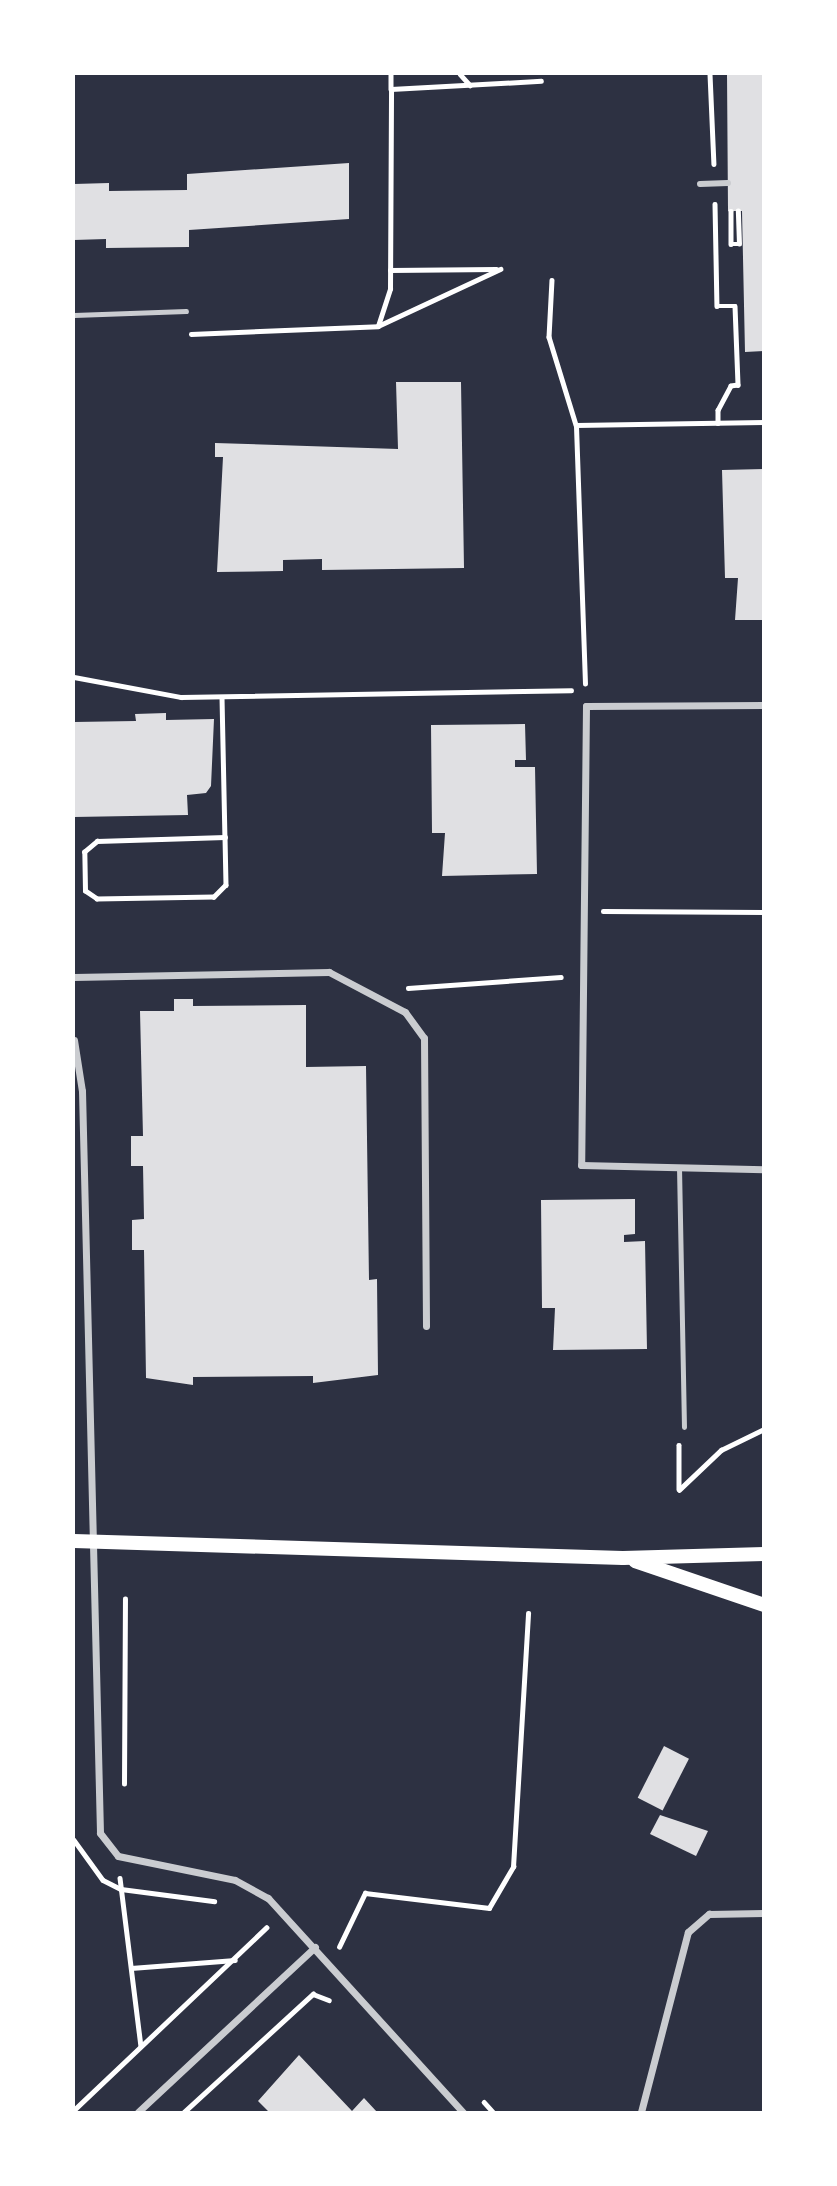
<!DOCTYPE html>
<style>
body{margin:0}
#map{position:relative;width:837px;height:2186px;overflow:hidden;background:#2d3142;font-family:"Open Sans",sans-serif}
div>[style]{position:absolute}
.building>*{inset:0;background:#e0e0e3;transform-origin:0 0}
.path>*{height:4.5px;margin:-2.25px;padding:0 2.25px;transform-origin:2.25px;border-radius:2.25px;background:#fff}
.service>*{height:5px;margin:-2.5px;padding:0 2.5px;transform-origin:2.5px;border-radius:2.5px;background:#caccd0}
.pedestrian>*{height:6px;margin:-3px;padding:0 3px;transform-origin:3px;border-radius:3px;background:#caccd0}
.minor>*{height:7px;margin:-3.5px;padding:0 3.5px;transform-origin:3.5px;border-radius:3.5px;background:#caccd0}
.secondary>*{height:14px;margin:-7px;padding:0 7px;transform-origin:7px;border-radius:7px;background:#fff}
span{translate:-50% -50%;white-space:nowrap;text-align:center;line-height:1.15;-webkit-text-stroke:5px #fff;paint-order:stroke}
.frame{position:absolute;inset:0;border:75px solid #fff;pointer-events:none}
</style>
<div id="map">
<div class="building">
<i style="clip-path:polygon(727px 74px,764px 74px,764px 351px,745px 352px,742px 211px,728px 211px)"></i>
<i style="clip-path:polygon(349px 163px,349px 219px,189px 230px,189px 247px,106px 248px,106px 239px,74px 240px,74px 184px,109px 183px,109px 191px,187px 190px,187px 174px)"></i>
<i style="clip-path:polygon(396px 382px,461px 382px,464px 568px,322px 570px,322px 559px,283px 560px,283px 571px,217px 572px,223px 457px,215px 457px,215px 443px,398px 449px)"></i>
<i style="clip-path:polygon(764px 469px,764px 620px,735px 620px,738px 578px,725px 578px,722px 470px)"></i>
<i style="clip-path:polygon(166px 713px,166px 720px,214px 719px,211px 786px,206px 793px,187px 795px,188px 815px,74px 817px,74px 722px,136px 721px,135px 714px)"></i>
<i style="clip-path:polygon(525px 724px,526px 760px,515px 760px,515px 767px,535px 767px,537px 874px,442px 876px,445px 833px,432px 833px,431px 725px)"></i>
<i style="clip-path:polygon(174px 999px,193px 999px,193px 1006px,306px 1005px,306px 1067px,366px 1066px,369px 1280px,377px 1279px,378px 1375px,313px 1383px,313px 1376px,193px 1377px,193px 1385px,146px 1378px,144px 1250px,132px 1250px,132px 1220px,144px 1219px,143px 1166px,131px 1166px,131px 1136px,143px 1136px,140px 1011px,174px 1011px)"></i>
<i style="clip-path:polygon(635px 1199px,635px 1234px,624px 1235px,624px 1242px,645px 1241px,647px 1349px,553px 1350px,555px 1308px,542px 1308px,541px 1200px)"></i>
<i style="left:664px;top:1746px;width:28px;height:58px;rotate:27deg"></i>
<i style="clip-path:polygon(660px 1815px,708px 1831px,696px 1856px,650px 1834px)"></i>
<i style="clip-path:polygon(299px 2055px,352px 2111px,364px 2098px,377px 2112px,269px 2112px,258px 2101px)"></i>
</div>
<div class="path">
<i style="left:391px;top:74px;width:15px;rotate:90deg"></i>
<i style="left:391px;top:89px;width:150px;rotate:-3.1deg"></i>
<i style="left:460px;top:74px;width:15px;rotate:48deg"></i>
<i style="left:710px;top:74px;width:90px;rotate:87.5deg"></i>
<i style="left:715px;top:204px;width:102px;rotate:88.9deg"></i>
<i style="left:717px;top:306px;width:18px"></i>
<i style="left:735px;top:306px;width:79px;rotate:87.8deg"></i>
<i style="left:738px;top:385px;width:7px;rotate:172deg"></i>
<i style="left:731px;top:386px;width:27px;rotate:118deg"></i>
<i style="left:718px;top:410px;width:13px;rotate:90deg"></i>
<i style="left:731px;top:211px;width:33px;rotate:90deg"></i>
<i style="left:731px;top:244px;width:8px"></i>
<i style="left:739px;top:244px;width:33px;rotate:-92deg"></i>
<i style="left:390px;top:270px;width:106px;rotate:-0.5deg"></i>
<i style="left:552px;top:280px;width:57px;rotate:93deg"></i>
<i style="left:549px;top:337px;width:92px;rotate:72.9deg"></i>
<i style="left:378px;top:326px;width:135px;rotate:-25deg"></i>
<i style="left:191px;top:334px;width:187px;rotate:-2.4deg"></i>
<i style="left:378px;top:326px;width:39px;rotate:-72deg"></i>
<i style="left:390px;top:289px;width:200px;rotate:-89.7deg"></i>
<i style="left:74px;top:677px;width:109px;rotate:10.6deg"></i>
<i style="left:181px;top:697px;width:390px;rotate:-1deg"></i>
<i style="left:585px;top:684px;width:259px;rotate:-92deg"></i>
<i style="left:576px;top:425px;width:188px;rotate:-0.9deg"></i>
<i style="left:222px;top:697px;width:140px;rotate:88.8deg"></i>
<i style="left:225px;top:837px;width:48px;rotate:88.8deg"></i>
<i style="left:226px;top:885px;width:17px;rotate:135deg"></i>
<i style="left:214px;top:897px;width:117px;rotate:179deg"></i>
<i style="left:97px;top:899px;width:14px;rotate:-146deg"></i>
<i style="left:85px;top:891px;width:39px;rotate:-91deg"></i>
<i style="left:84px;top:852px;width:17px;rotate:-40deg"></i>
<i style="left:97px;top:841px;width:128px;rotate:-1.8deg"></i>
<i style="left:603px;top:911px;width:161px;rotate:0.4deg"></i>
<i style="left:408px;top:988px;width:153px;rotate:-4.1deg"></i>
<i style="left:679px;top:1445px;width:44px;rotate:90deg"></i>
<i style="left:679px;top:1490px;width:58px;rotate:-43.6deg"></i>
<i style="left:721px;top:1450px;width:48px;rotate:-26deg"></i>
<i style="left:124px;top:1784px;width:185px;rotate:-89.7deg"></i>
<i style="left:74px;top:1840px;width:49px;rotate:54.1deg"></i>
<i style="left:103px;top:1880px;width:20px;rotate:27deg"></i>
<i style="left:121px;top:1889px;width:94px;rotate:7.4deg"></i>
<i style="left:120px;top:1878px;width:169px;rotate:82.9deg"></i>
<i style="left:339px;top:1947px;width:60px;rotate:-64.3deg"></i>
<i style="left:365px;top:1893px;width:125px;rotate:6.9deg"></i>
<i style="left:489px;top:1908px;width:48px;rotate:-59.7deg"></i>
<i style="left:513px;top:1867px;width:254px;rotate:-86.6deg"></i>
<i style="left:131px;top:1968px;width:104px;rotate:-4.4deg"></i>
<i style="left:484px;top:2102px;width:13px;rotate:48deg"></i>
<i style="left:74px;top:2110px;width:265px;rotate:-43.5deg"></i>
<i style="left:184px;top:2112px;width:175px;rotate:-42.5deg"></i>
<i style="left:313px;top:1994px;width:17px;rotate:21deg"></i>
</div>
<div class="service">
<i style="left:74px;top:315px;width:112px;rotate:-2deg"></i>
<i style="left:679px;top:1167px;width:260px;rotate:88.9deg"></i>
</div>
<div class="pedestrian">
<i style="left:700px;top:184px;width:28px;rotate:-2deg"></i>
</div>
<div class="minor">
<i style="left:764px;top:705px;width:178px;rotate:179.7deg"></i>
<i style="left:586px;top:706px;width:459px;rotate:90.6deg"></i>
<i style="left:581px;top:1165px;width:183px;rotate:1.3deg"></i>
<i style="left:74px;top:977px;width:255px;rotate:-1.1deg"></i>
<i style="left:329px;top:972px;width:86px;rotate:27.8deg"></i>
<i style="left:405px;top:1012px;width:32px;rotate:54deg"></i>
<i style="left:424px;top:1038px;width:288px;rotate:89.6deg"></i>
<i style="left:74px;top:1040px;width:52px;rotate:81.1deg"></i>
<i style="left:82px;top:1091px;width:742px;rotate:88.61deg"></i>
<i style="left:100px;top:1833px;width:29px;rotate:52deg"></i>
<i style="left:118px;top:1856px;width:119px;rotate:11.6deg"></i>
<i style="left:235px;top:1880px;width:38px;rotate:29deg"></i>
<i style="left:268px;top:1898px;width:290px;rotate:47.7deg"></i>
<i style="left:138px;top:2112px;width:242px;rotate:-43deg"></i>
<i style="left:641px;top:2112px;width:186px;rotate:-75.4deg"></i>
<i style="left:688px;top:1932px;width:28px;rotate:-41deg"></i>
<i style="left:709px;top:1914px;width:55px;rotate:-1deg"></i>
</div>
<div class="secondary">
<i style="left:74px;top:1541px;width:549px;rotate:1.77deg"></i>
<i style="left:623px;top:1558px;width:141px;rotate:-1.6deg"></i>
<i style="left:635px;top:1561px;width:136px;rotate:18.8deg"></i>
</div>
<div class="frame"></div>
</div>
